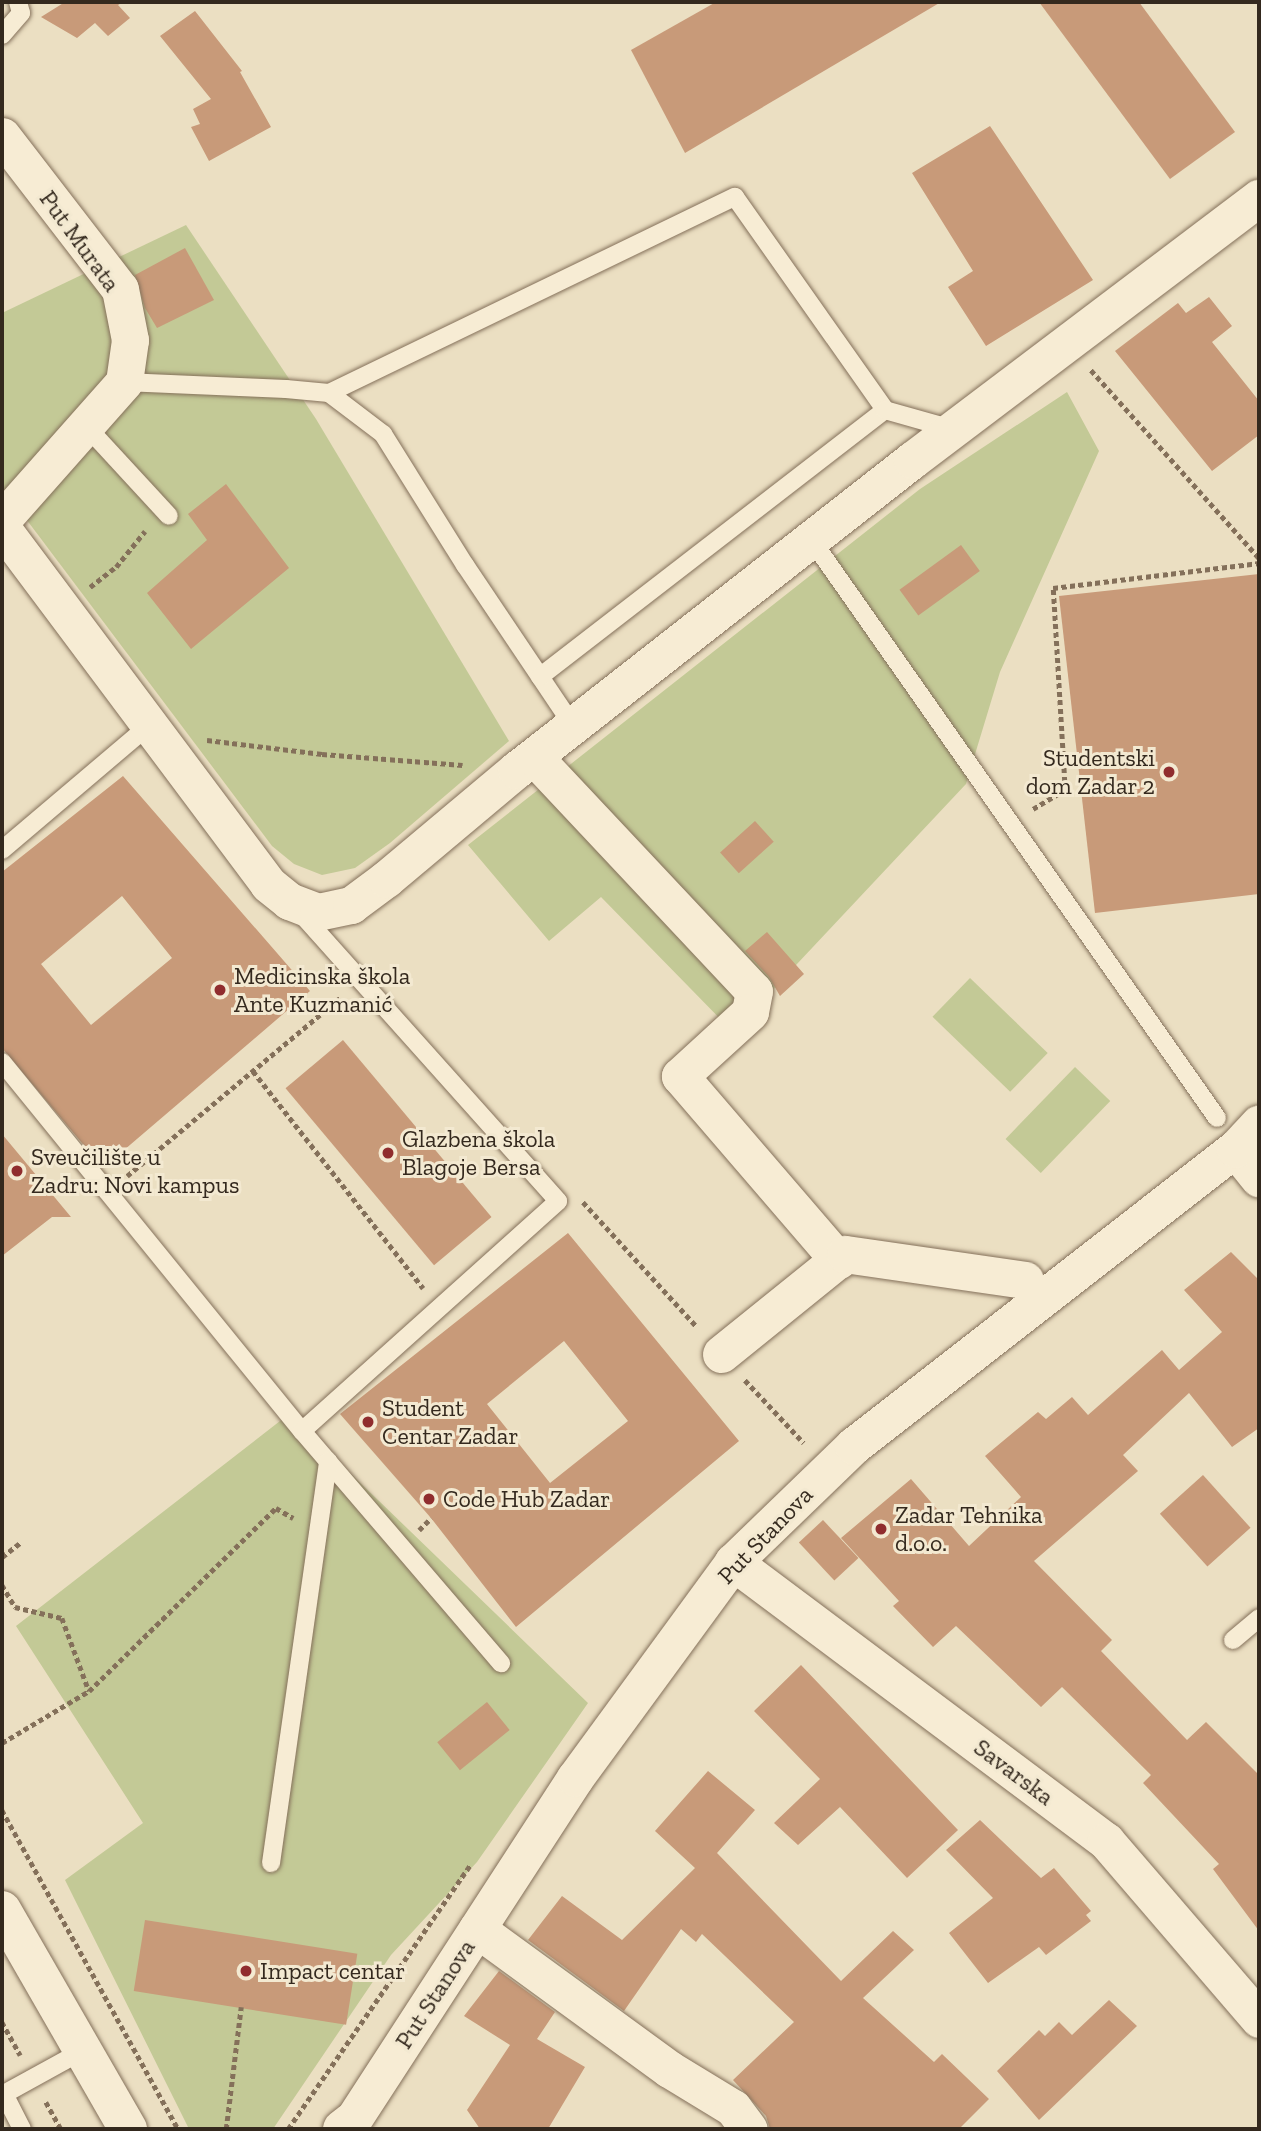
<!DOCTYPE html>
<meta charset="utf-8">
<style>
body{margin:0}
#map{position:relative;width:1261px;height:2131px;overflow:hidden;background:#ebdfc2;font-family:"Zilla Slab",serif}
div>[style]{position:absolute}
.green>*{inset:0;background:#c3c996;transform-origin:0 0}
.building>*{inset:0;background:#c89a79;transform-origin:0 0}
.path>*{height:4.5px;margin-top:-2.25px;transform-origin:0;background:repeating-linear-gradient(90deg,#84705a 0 5px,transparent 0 8.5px)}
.roads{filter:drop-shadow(0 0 2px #84705a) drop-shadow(0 0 2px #84705a)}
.lane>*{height:18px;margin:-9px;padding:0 9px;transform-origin:9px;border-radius:9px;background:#f7ecd4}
.street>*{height:37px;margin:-18.5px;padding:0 18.5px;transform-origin:18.5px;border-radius:18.5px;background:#f7ecd4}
.secondary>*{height:38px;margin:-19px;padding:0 19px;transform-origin:19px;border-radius:19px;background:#f7ecd4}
.dots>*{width:19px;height:19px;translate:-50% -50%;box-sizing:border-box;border:4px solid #f3e9d1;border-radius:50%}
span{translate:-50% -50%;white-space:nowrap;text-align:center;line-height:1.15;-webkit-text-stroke:6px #f3e9d1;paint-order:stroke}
.street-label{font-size:24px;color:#34291e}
.poi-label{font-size:24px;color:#34291e}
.right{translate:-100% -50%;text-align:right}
.left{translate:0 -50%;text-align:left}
.frame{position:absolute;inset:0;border:4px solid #34291e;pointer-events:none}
</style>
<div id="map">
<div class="green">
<i style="clip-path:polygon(186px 225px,316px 419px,509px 741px,390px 843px,355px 868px,322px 875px,294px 864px,272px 846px,2px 487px,2px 313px)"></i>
<i style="clip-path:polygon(1067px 392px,1099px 451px,1000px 672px,966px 784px,733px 1032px,601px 897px,549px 941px,468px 845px,920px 489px)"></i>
<i style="left:970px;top:978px;width:108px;height:54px;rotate:44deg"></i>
<i style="left:1075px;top:1067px;width:49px;height:100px;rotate:44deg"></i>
<i style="clip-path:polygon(289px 1414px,588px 1703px,477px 1862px,391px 1955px,273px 2129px,189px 2129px,65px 1880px,143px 1823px,16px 1626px)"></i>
</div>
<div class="building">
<i style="clip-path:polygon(65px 2px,123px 2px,118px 5px,130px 18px,108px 36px,95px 23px,77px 38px,41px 17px)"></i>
<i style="clip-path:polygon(716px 2px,941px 2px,685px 153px,631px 50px)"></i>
<i style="clip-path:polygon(1039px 2px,1139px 2px,1235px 132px,1170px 179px)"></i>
<i style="clip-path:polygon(195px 11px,242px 71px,240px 72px,271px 127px,209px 161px,191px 127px,200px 124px,193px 109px,211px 99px,160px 36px)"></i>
<i style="clip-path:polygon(990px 126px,1093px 280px,986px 346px,948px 287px,973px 271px,912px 173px)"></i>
<i style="clip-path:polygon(185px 248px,214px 300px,157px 328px,145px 308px,135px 275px)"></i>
<i style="clip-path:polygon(1209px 297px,1232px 326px,1212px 342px,1259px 401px,1259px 435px,1212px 471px,1115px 351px,1178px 303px,1186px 313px)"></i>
<i style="clip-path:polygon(226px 484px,289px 568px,191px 649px,147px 593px,207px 540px,188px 514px)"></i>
<i style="left:961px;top:545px;width:32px;height:76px;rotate:54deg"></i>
<i style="clip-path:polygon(1259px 574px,1259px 894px,1095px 913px,1059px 596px)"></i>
<i style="clip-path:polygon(evenodd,123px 776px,310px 991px,103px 1168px,2px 1048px,2px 872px,123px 776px,122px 896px,172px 958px,91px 1025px,41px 964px,122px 896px)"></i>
<i style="left:755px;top:821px;width:28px;height:47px;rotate:48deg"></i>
<i style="clip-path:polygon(767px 932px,804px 974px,780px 996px,769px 977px,745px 951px)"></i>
<i style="left:343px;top:1040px;width:231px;height:75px;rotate:50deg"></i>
<i style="clip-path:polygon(2px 1134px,71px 1217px,52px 1217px,2px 1256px)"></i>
<i style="clip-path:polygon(evenodd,568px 1233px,739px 1441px,516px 1627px,431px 1518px,340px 1414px,568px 1233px,564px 1341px,628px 1421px,550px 1483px,487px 1404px,564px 1341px)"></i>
<i style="clip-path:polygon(1231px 1252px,1259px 1280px,1259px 1428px,1232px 1447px,1189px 1393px,1123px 1455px,1138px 1471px,1034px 1561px,1112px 1640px,1101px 1651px,1187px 1740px,1206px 1722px,1259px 1775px,1259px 1931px,1213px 1869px,1219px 1864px,1143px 1783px,1151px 1775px,1062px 1687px,1041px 1707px,956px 1626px,933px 1647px,893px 1606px,899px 1601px,841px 1538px,911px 1479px,969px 1546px,1021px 1497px,985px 1456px,1038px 1412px,1046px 1419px,1072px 1397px,1088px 1415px,1162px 1350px,1179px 1370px,1222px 1332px,1184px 1290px)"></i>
<i style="left:1203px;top:1475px;width:71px;height:58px;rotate:48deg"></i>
<i style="left:823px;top:1520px;width:52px;height:33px;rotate:47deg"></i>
<i style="clip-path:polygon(801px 1665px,958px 1830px,907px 1878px,840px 1807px,798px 1845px,774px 1823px,820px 1779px,754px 1711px)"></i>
<i style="left:487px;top:1702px;width:36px;height:64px;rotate:51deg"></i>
<i style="clip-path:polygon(708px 1771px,755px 1810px,717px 1853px,841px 1981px,893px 1931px,914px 1950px,863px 1998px,934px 2062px,942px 2054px,989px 2099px,959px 2129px,770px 2129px,766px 2116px,733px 2080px,794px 2022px,702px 1934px,696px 1942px,681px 1929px,624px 2011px,528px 1940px,562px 1896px,622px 1940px,695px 1868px,655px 1831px)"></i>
<i style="clip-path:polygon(980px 1820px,1041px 1878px,1054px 1868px,1091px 1911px,1086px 1915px,1091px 1921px,1046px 1955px,1039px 1947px,988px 1983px,949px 1933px,993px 1898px,946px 1850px)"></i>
<i style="left:145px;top:1920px;width:215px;height:72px;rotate:9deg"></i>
<i style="clip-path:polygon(499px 1971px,555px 2012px,537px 2039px,585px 2067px,548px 2129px,480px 2129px,467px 2110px,510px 2045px,464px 2016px)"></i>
<i style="clip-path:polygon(1109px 2000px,1137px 2026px,1039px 2120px,997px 2071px,1039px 2030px,1045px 2036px,1059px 2022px,1072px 2035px)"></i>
</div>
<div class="path">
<i style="left:1091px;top:370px;width:252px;rotate:48.2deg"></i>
<i style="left:90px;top:587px;width:33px;rotate:-38deg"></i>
<i style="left:116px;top:567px;width:46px;rotate:-51.1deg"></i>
<i style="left:207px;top:740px;width:116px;rotate:6.9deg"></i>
<i style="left:322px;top:754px;width:141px;rotate:4.5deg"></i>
<i style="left:1033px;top:809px;width:37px;rotate:-31deg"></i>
<i style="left:1065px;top:790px;width:202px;rotate:-93.4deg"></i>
<i style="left:1053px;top:588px;width:208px;rotate:-6.9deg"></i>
<i style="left:253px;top:1071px;width:276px;rotate:51.9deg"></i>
<i style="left:127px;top:1176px;width:279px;rotate:-39.9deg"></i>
<i style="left:583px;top:1202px;width:169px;rotate:47.6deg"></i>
<i style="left:745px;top:1380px;width:86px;rotate:46.9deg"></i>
<i style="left:419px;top:1530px;width:17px;rotate:-45deg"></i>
<i style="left:2px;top:1557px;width:23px;rotate:-38deg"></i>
<i style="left:2px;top:1585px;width:26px;rotate:59deg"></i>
<i style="left:15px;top:1607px;width:48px;rotate:13.2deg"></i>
<i style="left:62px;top:1618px;width:78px;rotate:69.7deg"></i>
<i style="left:89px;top:1691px;width:262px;rotate:-44.4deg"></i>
<i style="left:276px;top:1508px;width:20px;rotate:30deg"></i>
<i style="left:2px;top:1743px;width:101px;rotate:-30.9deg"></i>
<i style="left:2px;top:1810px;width:364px;rotate:61.1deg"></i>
<i style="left:2px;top:2022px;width:38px;rotate:61deg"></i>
<i style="left:46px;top:2102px;width:31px;rotate:61deg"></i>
<i style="left:226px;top:2129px;width:123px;rotate:-83deg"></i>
<i style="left:288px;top:2129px;width:322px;rotate:-55.4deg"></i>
</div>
<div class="roads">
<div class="lane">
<i style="left:2px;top:35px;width:29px;rotate:-49deg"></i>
<i style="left:21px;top:13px;width:11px;rotate:-105deg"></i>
<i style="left:124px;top:382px;width:162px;rotate:2.5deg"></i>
<i style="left:286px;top:389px;width:43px;rotate:5.3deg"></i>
<i style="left:329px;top:393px;width:68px;rotate:37.2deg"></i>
<i style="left:383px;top:434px;width:155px;rotate:58deg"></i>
<i style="left:465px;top:565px;width:194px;rotate:56.1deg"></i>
<i style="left:329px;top:393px;width:451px;rotate:-25.8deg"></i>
<i style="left:735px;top:197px;width:261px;rotate:54.8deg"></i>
<i style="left:885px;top:410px;width:436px;rotate:142.3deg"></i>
<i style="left:885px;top:410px;width:70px;rotate:15.8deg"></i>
<i style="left:86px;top:426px;width:122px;rotate:47.3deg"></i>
<i style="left:811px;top:539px;width:707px;rotate:54.96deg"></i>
<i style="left:2px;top:850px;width:192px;rotate:-40.3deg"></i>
<i style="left:2px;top:1062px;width:476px;rotate:50.9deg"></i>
<i style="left:302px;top:1431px;width:344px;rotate:-41.9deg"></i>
<i style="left:558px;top:1201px;width:385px;rotate:-131.8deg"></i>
<i style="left:302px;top:1431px;width:306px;rotate:49.4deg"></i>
<i style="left:1233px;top:1640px;width:34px;rotate:-40deg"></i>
<i style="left:271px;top:1863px;width:406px;rotate:-81.9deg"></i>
<i style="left:22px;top:2129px;width:39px;rotate:-117deg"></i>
<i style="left:4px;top:2094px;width:91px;rotate:-28.8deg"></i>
</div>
<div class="street">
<i style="left:2px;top:136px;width:193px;rotate:52.4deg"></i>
<i style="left:120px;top:289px;width:52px;rotate:78.9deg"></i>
<i style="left:130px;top:340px;width:42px;rotate:98.1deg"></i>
<i style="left:124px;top:382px;width:184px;rotate:131.5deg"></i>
<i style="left:2px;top:528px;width:444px;rotate:53.2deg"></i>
<i style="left:268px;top:884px;width:27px;rotate:39deg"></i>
<i style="left:289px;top:901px;width:31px;rotate:21deg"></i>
<i style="left:318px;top:912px;width:34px;rotate:-12deg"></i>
<i style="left:351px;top:905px;width:44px;rotate:-36.6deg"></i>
<i style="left:386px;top:879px;width:170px;rotate:-40deg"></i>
<i style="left:516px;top:770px;width:503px;rotate:-38.05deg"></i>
<i style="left:912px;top:460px;width:435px;rotate:-37.1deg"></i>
<i style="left:534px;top:757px;width:321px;rotate:46.8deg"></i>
<i style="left:754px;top:991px;width:21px;rotate:101deg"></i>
<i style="left:750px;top:1012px;width:95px;rotate:137.6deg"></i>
<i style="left:680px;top:1076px;width:243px;rotate:49.3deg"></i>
<i style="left:1235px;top:1149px;width:38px;rotate:51deg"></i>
<i style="left:721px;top:1354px;width:159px;rotate:-38.9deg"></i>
<i style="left:845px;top:1254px;width:182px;rotate:8.2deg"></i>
<i style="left:733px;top:1562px;width:466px;rotate:36.8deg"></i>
<i style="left:1106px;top:1841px;width:235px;rotate:49.3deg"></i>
<i style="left:477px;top:1929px;width:238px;rotate:36.1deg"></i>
<i style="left:669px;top:2069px;width:75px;rotate:31.4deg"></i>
<i style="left:733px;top:2108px;width:26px;rotate:53deg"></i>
<i style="left:347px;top:2129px;width:419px;rotate:-57deg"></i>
<i style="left:575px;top:1778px;width:268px;rotate:-53.8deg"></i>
<i style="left:733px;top:1562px;width:167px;rotate:-44deg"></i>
<i style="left:853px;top:1446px;width:484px;rotate:-37.9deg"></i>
<i style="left:1235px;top:1149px;width:35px;rotate:-47deg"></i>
</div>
<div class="secondary">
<i style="left:2px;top:1910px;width:253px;rotate:60.1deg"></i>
<i style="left:342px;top:2129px;width:11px;rotate:-38deg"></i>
</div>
</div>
<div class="dots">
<i style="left:1169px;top:772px;background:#902d2e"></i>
<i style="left:220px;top:990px;background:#902d2e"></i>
<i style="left:388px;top:1153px;background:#902d2e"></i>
<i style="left:17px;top:1171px;background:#902d2e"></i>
<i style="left:368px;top:1422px;background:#902d2e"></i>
<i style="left:429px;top:1499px;background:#902d2e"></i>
<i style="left:881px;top:1529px;background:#902d2e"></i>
<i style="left:246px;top:1971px;background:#902d2e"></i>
</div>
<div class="street-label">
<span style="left:80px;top:241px;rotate:54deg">Put Murata</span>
<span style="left:765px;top:1535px;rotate:-46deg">Put Stanova</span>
<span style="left:1014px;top:1772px;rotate:37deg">Savarska</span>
<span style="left:435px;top:1994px;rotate:-57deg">Put Stanova</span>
</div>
<div class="poi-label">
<span class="right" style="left:1155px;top:772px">Studentski<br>dom Zadar 2</span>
<span class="left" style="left:234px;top:990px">Medicinska škola<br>Ante Kuzmanić</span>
<span class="left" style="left:402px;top:1153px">Glazbena škola<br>Blagoje Bersa</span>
<span class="left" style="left:31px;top:1171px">Sveučilište u<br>Zadru: Novi kampus</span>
<span class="left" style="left:382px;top:1422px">Student<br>Centar Zadar</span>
<span class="left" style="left:443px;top:1499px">Code Hub Zadar</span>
<span class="left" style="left:895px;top:1529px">Zadar Tehnika<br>d.o.o.</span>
<span class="left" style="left:260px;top:1971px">Impact centar</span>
</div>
<div class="frame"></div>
</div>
